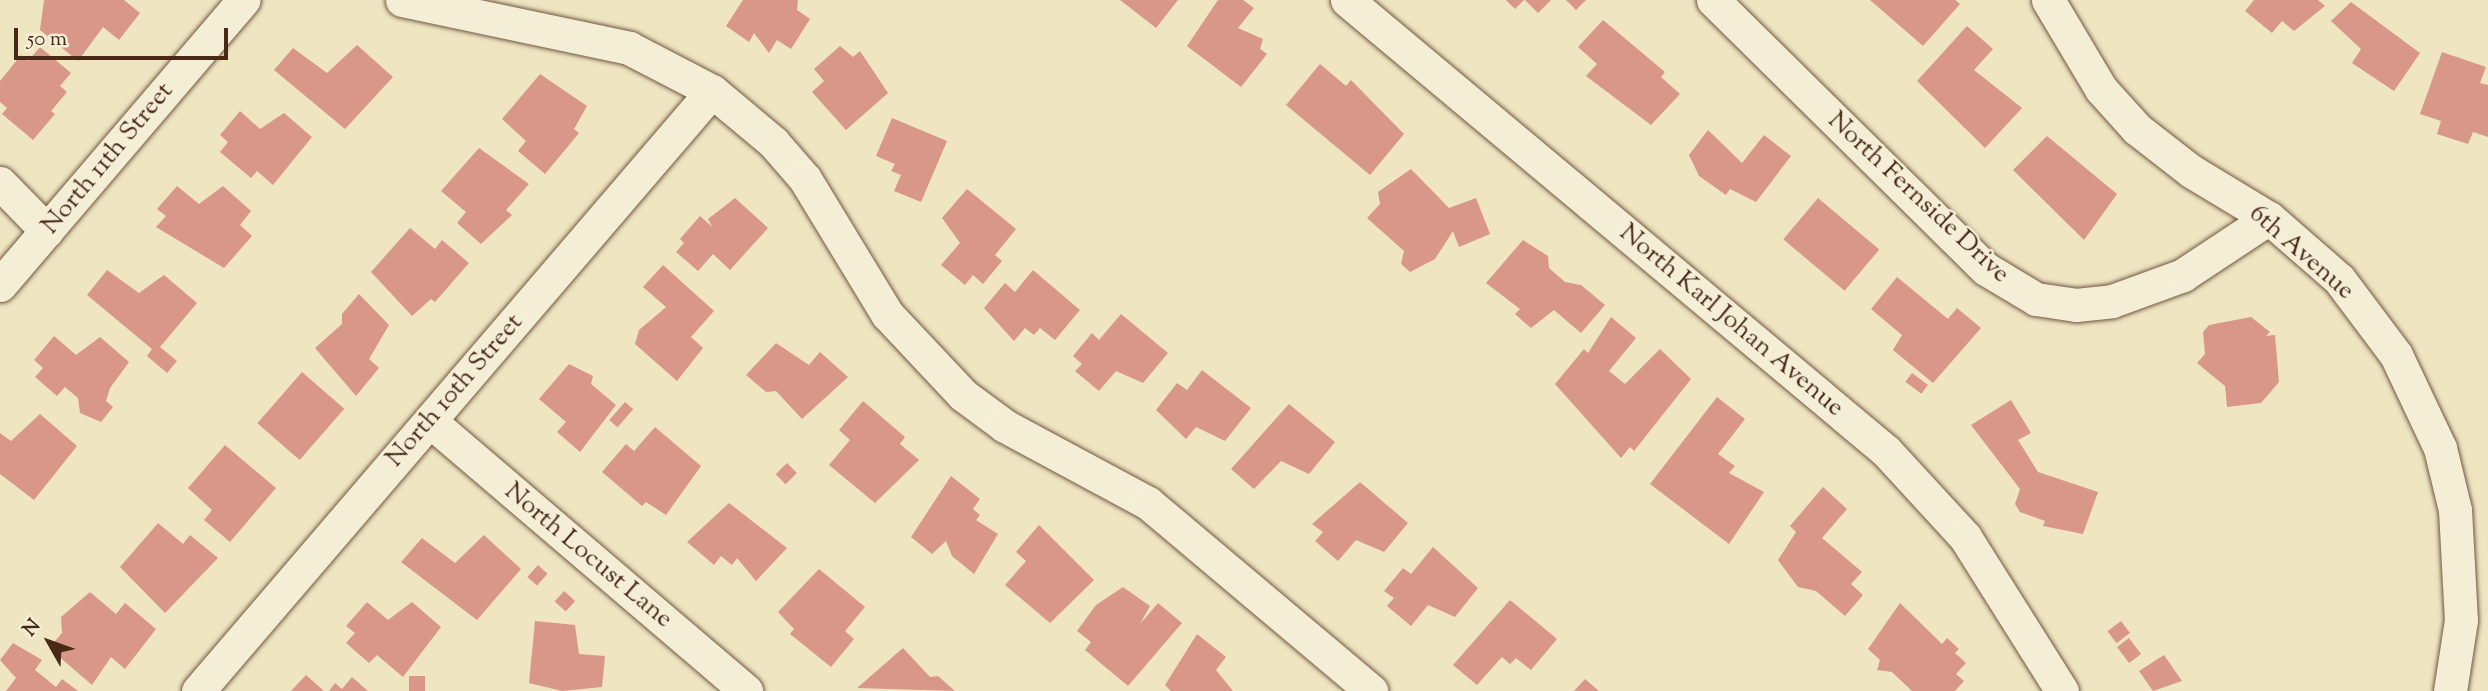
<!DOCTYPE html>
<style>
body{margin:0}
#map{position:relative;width:2488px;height:691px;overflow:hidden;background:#efe5c1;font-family:"Sorts Mill Goudy",serif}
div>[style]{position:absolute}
.building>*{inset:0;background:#d89789;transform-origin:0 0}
.roads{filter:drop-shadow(0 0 2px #715841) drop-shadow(0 0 2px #715841)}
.minor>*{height:33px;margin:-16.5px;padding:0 16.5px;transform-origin:16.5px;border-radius:16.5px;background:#f5eed7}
span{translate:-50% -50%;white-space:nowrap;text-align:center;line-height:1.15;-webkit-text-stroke:5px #f5eed7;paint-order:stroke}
.street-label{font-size:26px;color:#472916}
.north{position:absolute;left:14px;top:607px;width:70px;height:70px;-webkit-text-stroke:5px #f5eed7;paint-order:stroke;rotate:310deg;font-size:19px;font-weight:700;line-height:28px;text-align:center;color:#472916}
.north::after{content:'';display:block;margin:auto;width:24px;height:32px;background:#472916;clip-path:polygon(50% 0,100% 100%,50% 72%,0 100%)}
.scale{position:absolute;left:14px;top:28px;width:214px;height:32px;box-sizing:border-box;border:4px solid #472916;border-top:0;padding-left:9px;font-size:21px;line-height:24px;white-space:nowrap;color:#472916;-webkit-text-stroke:5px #f5eed7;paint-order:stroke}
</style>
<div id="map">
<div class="building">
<i style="clip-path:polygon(44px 0,124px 0,140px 13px,119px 40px,103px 27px,78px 61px,40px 30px)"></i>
<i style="clip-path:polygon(743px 0,798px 0,797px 10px,810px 19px,791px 49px,777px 40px,769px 53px,754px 33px,749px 42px,726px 26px)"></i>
<i style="clip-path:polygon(1120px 0,1178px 0,1156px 28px)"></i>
<i style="clip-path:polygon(1218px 0,1243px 0,1254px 8px,1238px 28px,1263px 39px,1260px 49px,1267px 54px,1241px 87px,1187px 46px)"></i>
<i style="clip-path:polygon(1506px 0,1524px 0,1515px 9px)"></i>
<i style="clip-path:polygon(1525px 0,1551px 0,1538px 13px)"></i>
<i style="clip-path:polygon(1566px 0,1586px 0,1576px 10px)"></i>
<i style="clip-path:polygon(1870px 0,1955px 0,1960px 4px,1923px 46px)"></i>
<i style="clip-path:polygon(2254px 0,2318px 0,2325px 6px,2294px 31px,2282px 21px,2272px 33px,2245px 11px)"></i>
<i style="clip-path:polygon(2351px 2px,2420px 53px,2394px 91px,2352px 63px,2361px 49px,2331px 21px)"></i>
<i style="clip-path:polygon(1603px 20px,1665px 72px,1661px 77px,1680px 94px,1651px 125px,1586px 76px,1597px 64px,1578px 47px)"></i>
<i style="clip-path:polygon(1967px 26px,1993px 49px,1974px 70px,2022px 108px,1985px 148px,1917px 81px)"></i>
<i style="clip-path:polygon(357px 45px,393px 77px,345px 129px,274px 70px,293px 48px,327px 73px)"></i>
<i style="clip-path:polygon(840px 46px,853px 57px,860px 51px,888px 93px,846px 130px,812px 92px,824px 81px,814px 69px)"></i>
<i style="clip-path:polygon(40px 47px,71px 73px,60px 86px,67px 92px,51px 111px,55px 114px,33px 140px,2px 114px,7px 108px,0 102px,0 81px,21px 55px,28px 61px)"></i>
<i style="clip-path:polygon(2442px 52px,2486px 67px,2480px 83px,2488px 85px,2488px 137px,2473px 132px,2468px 144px,2437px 134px,2441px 121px,2420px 114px)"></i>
<i style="clip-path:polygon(1320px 64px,1346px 86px,1351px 80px,1404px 134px,1370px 175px,1286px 105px)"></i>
<i style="clip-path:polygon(540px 74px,587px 106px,574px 129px,579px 133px,545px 174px,518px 151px,526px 141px,502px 119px)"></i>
<i style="clip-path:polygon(240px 111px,260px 129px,284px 113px,312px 137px,273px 185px,257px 171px,251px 178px,220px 152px,228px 142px,220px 135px)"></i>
<i style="clip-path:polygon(892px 118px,947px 141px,921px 202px,894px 191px,901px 175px,891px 171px,895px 164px,876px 156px)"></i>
<i style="clip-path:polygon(1708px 130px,1742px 163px,1764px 135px,1791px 156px,1756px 202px,1730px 189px,1726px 195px,1699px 176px,1689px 155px)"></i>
<i style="clip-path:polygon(2047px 136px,2117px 194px,2084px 240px,2013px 170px)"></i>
<i style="clip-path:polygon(479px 148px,529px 184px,506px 210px,512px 215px,481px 244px,457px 223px,466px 212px,441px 191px)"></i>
<i style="clip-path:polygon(1411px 169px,1449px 208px,1476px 198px,1490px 234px,1459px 247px,1453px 231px,1435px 259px,1410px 272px,1401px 264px,1404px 251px,1367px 218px,1380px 204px,1378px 192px)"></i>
<i style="clip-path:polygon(177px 186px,199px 204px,223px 186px,251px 211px,240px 225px,252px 236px,224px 268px,156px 227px,166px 216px,157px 209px)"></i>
<i style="clip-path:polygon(967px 189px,1016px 229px,995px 255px,1002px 261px,983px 284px,973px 275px,965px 285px,941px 265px,960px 243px,942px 218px)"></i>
<i style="clip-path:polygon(735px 198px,768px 228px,730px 270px,713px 254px,698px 271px,676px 252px,684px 243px,680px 239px,700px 216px,712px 227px,708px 219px)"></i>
<i style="left:1818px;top:198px;width:80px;height:54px;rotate:40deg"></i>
<i style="clip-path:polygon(410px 228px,435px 249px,442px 240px,469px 263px,435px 302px,431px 299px,412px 316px,371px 272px)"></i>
<i style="clip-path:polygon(1523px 240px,1548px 256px,1549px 268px,1565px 282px,1581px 285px,1605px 305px,1581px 333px,1554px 310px,1531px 328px,1515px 314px,1520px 309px,1486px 283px)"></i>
<i style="clip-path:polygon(663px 265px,714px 311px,691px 337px,703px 348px,677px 381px,635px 344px,639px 330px,666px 307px,643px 287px)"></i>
<i style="clip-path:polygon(107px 270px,139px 293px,164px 275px,197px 303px,160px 347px,177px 361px,167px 373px,147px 356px,152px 349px,87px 295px)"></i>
<i style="clip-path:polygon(1033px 270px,1080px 310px,1055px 340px,1040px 328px,1034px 335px,1025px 328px,1014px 341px,984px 308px,1005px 283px,1015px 292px)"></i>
<i style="clip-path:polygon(1897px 277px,1948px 319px,1957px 308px,1981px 328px,1933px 383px,1893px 350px,1902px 335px,1871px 309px)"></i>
<i style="clip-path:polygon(359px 294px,389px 325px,369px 359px,379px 368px,356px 396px,315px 348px,342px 324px,342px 314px)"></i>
<i style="clip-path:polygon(1121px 314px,1168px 353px,1143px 383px,1116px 371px,1099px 391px,1075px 371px,1082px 364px,1073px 356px,1092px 333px,1099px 340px)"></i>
<i style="clip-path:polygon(1611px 317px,1636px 338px,1609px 371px,1625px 384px,1660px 349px,1691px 379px,1634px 451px,1630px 447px,1621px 458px,1555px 384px,1584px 349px,1588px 353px)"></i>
<i style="clip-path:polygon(2251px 317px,2270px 332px,2266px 336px,2275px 335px,2279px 382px,2261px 403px,2227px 407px,2225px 386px,2197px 363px,2205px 354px,2203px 332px,2209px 325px)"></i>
<i style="clip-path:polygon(54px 336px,76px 355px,100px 337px,129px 362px,110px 388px,106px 401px,113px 407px,101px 422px,80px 413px,78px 398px,65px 387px,57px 396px,35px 377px,43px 368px,34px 360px)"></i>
<i style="clip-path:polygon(776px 343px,809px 365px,820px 352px,848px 377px,802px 419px,776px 391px,766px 392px,746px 375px)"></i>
<i style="clip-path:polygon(569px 364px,593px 376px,591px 384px,616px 405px,580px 452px,557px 432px,566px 422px,539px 399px)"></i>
<i style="clip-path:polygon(1202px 370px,1251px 408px,1225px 441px,1196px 427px,1186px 439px,1156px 410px,1177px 383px,1187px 390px)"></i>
<i style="left:302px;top:372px;width:56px;height:68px;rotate:41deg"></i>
<i style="left:1912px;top:373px;width:20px;height:11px;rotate:37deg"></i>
<i style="clip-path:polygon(1717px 397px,1745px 419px,1718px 454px,1735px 466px,1729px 473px,1764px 492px,1729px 544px,1650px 484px)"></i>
<i style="clip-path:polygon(2011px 400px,2031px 433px,2018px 440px,2038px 472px,2098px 492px,2083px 534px,2043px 526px,2045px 521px,2020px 512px,2015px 504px,2020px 489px,1971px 425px)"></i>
<i style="clip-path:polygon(863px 401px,905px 437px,900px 444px,919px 460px,875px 503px,829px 465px,850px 440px,839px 430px)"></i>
<i style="left:625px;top:402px;width:11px;height:24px;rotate:41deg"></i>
<i style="clip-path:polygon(1289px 404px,1335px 442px,1309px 474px,1281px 461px,1254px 489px,1231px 469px)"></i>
<i style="clip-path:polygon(40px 414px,77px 446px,34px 500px,0 474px,0 433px,11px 441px)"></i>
<i style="clip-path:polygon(655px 427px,701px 466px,666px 515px,646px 502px,642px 506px,602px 472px,626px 444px,634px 451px)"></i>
<i style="clip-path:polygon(225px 445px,276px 488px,230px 542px,204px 520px,212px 510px,188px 488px)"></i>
<i style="left:787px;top:463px;width:14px;height:16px;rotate:45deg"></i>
<i style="clip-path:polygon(951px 476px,980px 499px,973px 509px,980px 515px,976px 520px,998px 534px,974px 574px,952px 556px,946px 541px,932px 554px,911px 537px)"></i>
<i style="clip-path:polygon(1360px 482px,1408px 523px,1384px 552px,1356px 540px,1338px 561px,1315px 541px,1323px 532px,1312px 524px)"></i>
<i style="clip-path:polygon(1823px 487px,1847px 509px,1822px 538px,1862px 572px,1851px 584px,1863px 595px,1845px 616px,1816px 591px,1798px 587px,1778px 560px,1796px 532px,1790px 526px)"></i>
<i style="clip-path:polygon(729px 503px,787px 548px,756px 581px,737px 558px,732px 565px,721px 556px,714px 565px,687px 542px)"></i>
<i style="clip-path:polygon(158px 523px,183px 544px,190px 535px,218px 558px,165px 613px,120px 567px)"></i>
<i style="clip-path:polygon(1039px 525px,1094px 580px,1050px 623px,1005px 585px,1026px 561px,1016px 552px)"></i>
<i style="clip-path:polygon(484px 535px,521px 569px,477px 620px,401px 562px,422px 538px,455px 563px)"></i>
<i style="clip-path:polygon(1433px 547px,1478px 588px,1455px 617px,1428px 605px,1411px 626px,1387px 606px,1394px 598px,1384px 591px,1403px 568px,1411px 574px)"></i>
<i style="left:538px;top:565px;width:13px;height:16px;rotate:42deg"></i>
<i style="clip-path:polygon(819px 569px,865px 607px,845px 631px,854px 639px,831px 667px,790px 634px,794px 629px,778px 612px)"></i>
<i style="clip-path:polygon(1123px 587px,1150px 606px,1140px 624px,1158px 603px,1182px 623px,1128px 686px,1085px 650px,1091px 642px,1077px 631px,1096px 605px)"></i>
<i style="left:564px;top:591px;width:15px;height:14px;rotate:42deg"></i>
<i style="clip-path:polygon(90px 592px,116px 614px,125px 603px,156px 629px,125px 669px,111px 657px,92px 685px,49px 648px,62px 633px,61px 617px)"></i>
<i style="clip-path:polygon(1510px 600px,1557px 639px,1531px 670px,1516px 658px,1510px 664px,1502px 657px,1477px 685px,1453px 665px)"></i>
<i style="clip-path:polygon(367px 602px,388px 620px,412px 602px,441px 627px,403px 677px,377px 655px,369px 663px,346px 643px,355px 633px,346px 626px)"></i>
<i style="clip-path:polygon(1900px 603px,1942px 644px,1947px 638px,1959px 649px,1955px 653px,1966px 663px,1956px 674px,1964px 681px,1955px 691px,1912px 691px,1892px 672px,1877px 670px,1880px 660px,1868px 649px)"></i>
<i style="clip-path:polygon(535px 621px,575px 625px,579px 654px,605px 656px,602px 687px,562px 691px,529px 683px)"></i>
<i style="left:2121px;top:621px;width:15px;height:17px;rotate:53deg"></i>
<i style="clip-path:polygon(1197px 634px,1226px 657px,1216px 670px,1233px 691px,1171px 691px,1165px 685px)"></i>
<i style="left:2129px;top:638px;width:20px;height:15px;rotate:53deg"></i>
<i style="clip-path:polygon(13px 643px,42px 660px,35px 670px,56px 687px,62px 679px,78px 691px,6px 691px,16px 678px,0 660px)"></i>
<i style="clip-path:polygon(903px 648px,930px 677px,938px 676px,955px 691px,857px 688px)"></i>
<i style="clip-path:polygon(2164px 655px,2182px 681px,2153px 691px,2139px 671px)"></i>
<i style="clip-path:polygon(306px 675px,324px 691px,291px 691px)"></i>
<i style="left:425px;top:676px;width:15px;height:16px;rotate:90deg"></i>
<i style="clip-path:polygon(352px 677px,368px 691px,329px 691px,335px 683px,342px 689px)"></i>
<i style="clip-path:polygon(1585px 679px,1599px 691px,1574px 691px)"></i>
</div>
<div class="roads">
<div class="minor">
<i style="left:402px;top:0;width:232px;rotate:11.9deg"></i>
<i style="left:629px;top:48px;width:93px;rotate:27.4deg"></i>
<i style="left:712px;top:91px;width:80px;rotate:39.9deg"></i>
<i style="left:773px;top:142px;width:49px;rotate:49.1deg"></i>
<i style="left:805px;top:179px;width:158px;rotate:58.7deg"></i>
<i style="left:887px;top:314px;width:111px;rotate:46.8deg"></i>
<i style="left:963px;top:395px;width:52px;rotate:36.4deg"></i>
<i style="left:1005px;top:426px;width:162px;rotate:28.3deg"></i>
<i style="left:1148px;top:503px;width:292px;rotate:40.1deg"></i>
<i style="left:1347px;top:0;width:703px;rotate:39.92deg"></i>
<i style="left:1886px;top:451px;width:117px;rotate:47.4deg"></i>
<i style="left:1965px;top:537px;width:182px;rotate:57.8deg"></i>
<i style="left:1713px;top:0;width:383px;rotate:44.6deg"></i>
<i style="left:1986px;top:269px;width:58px;rotate:31deg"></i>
<i style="left:2036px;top:299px;width:40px;rotate:8.5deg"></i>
<i style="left:2076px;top:305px;width:36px;rotate:-6deg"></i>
<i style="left:2112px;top:301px;width:76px;rotate:-20.1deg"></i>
<i style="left:2183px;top:275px;width:103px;rotate:-33.5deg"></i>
<i style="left:2048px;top:0;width:104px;rotate:59.2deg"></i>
<i style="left:2101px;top:89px;width:54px;rotate:48deg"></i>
<i style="left:2137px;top:129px;width:68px;rotate:37.9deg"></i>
<i style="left:2191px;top:171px;width:91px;rotate:31.1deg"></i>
<i style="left:2269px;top:218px;width:93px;rotate:41.1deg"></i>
<i style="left:2339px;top:279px;width:95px;rotate:53.1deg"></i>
<i style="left:2396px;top:355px;width:103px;rotate:64.7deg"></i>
<i style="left:2440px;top:448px;width:64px;rotate:76.4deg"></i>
<i style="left:2455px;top:510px;width:110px;rotate:86.9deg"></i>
<i style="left:2461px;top:620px;width:72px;rotate:98.8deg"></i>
<i style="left:0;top:183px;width:67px;rotate:45.6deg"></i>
<i style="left:0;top:285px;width:375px;rotate:-49.5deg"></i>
<i style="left:430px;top:421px;width:416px;rotate:40.5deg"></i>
<i style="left:198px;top:691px;width:790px;rotate:-49.41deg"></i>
</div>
</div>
<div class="street-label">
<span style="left:108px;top:159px;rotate:-50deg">North 11th Street</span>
<span style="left:1918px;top:198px;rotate:43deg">North Fernside Drive</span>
<span style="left:2301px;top:253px;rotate:41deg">6th Avenue</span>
<span style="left:1731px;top:321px;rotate:40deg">North Karl Johan Avenue</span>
<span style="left:455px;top:391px;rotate:-49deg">North 10th Street</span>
<span style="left:588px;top:556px;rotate:40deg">North Locust Lane</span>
</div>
<div class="north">N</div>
<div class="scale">50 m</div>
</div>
